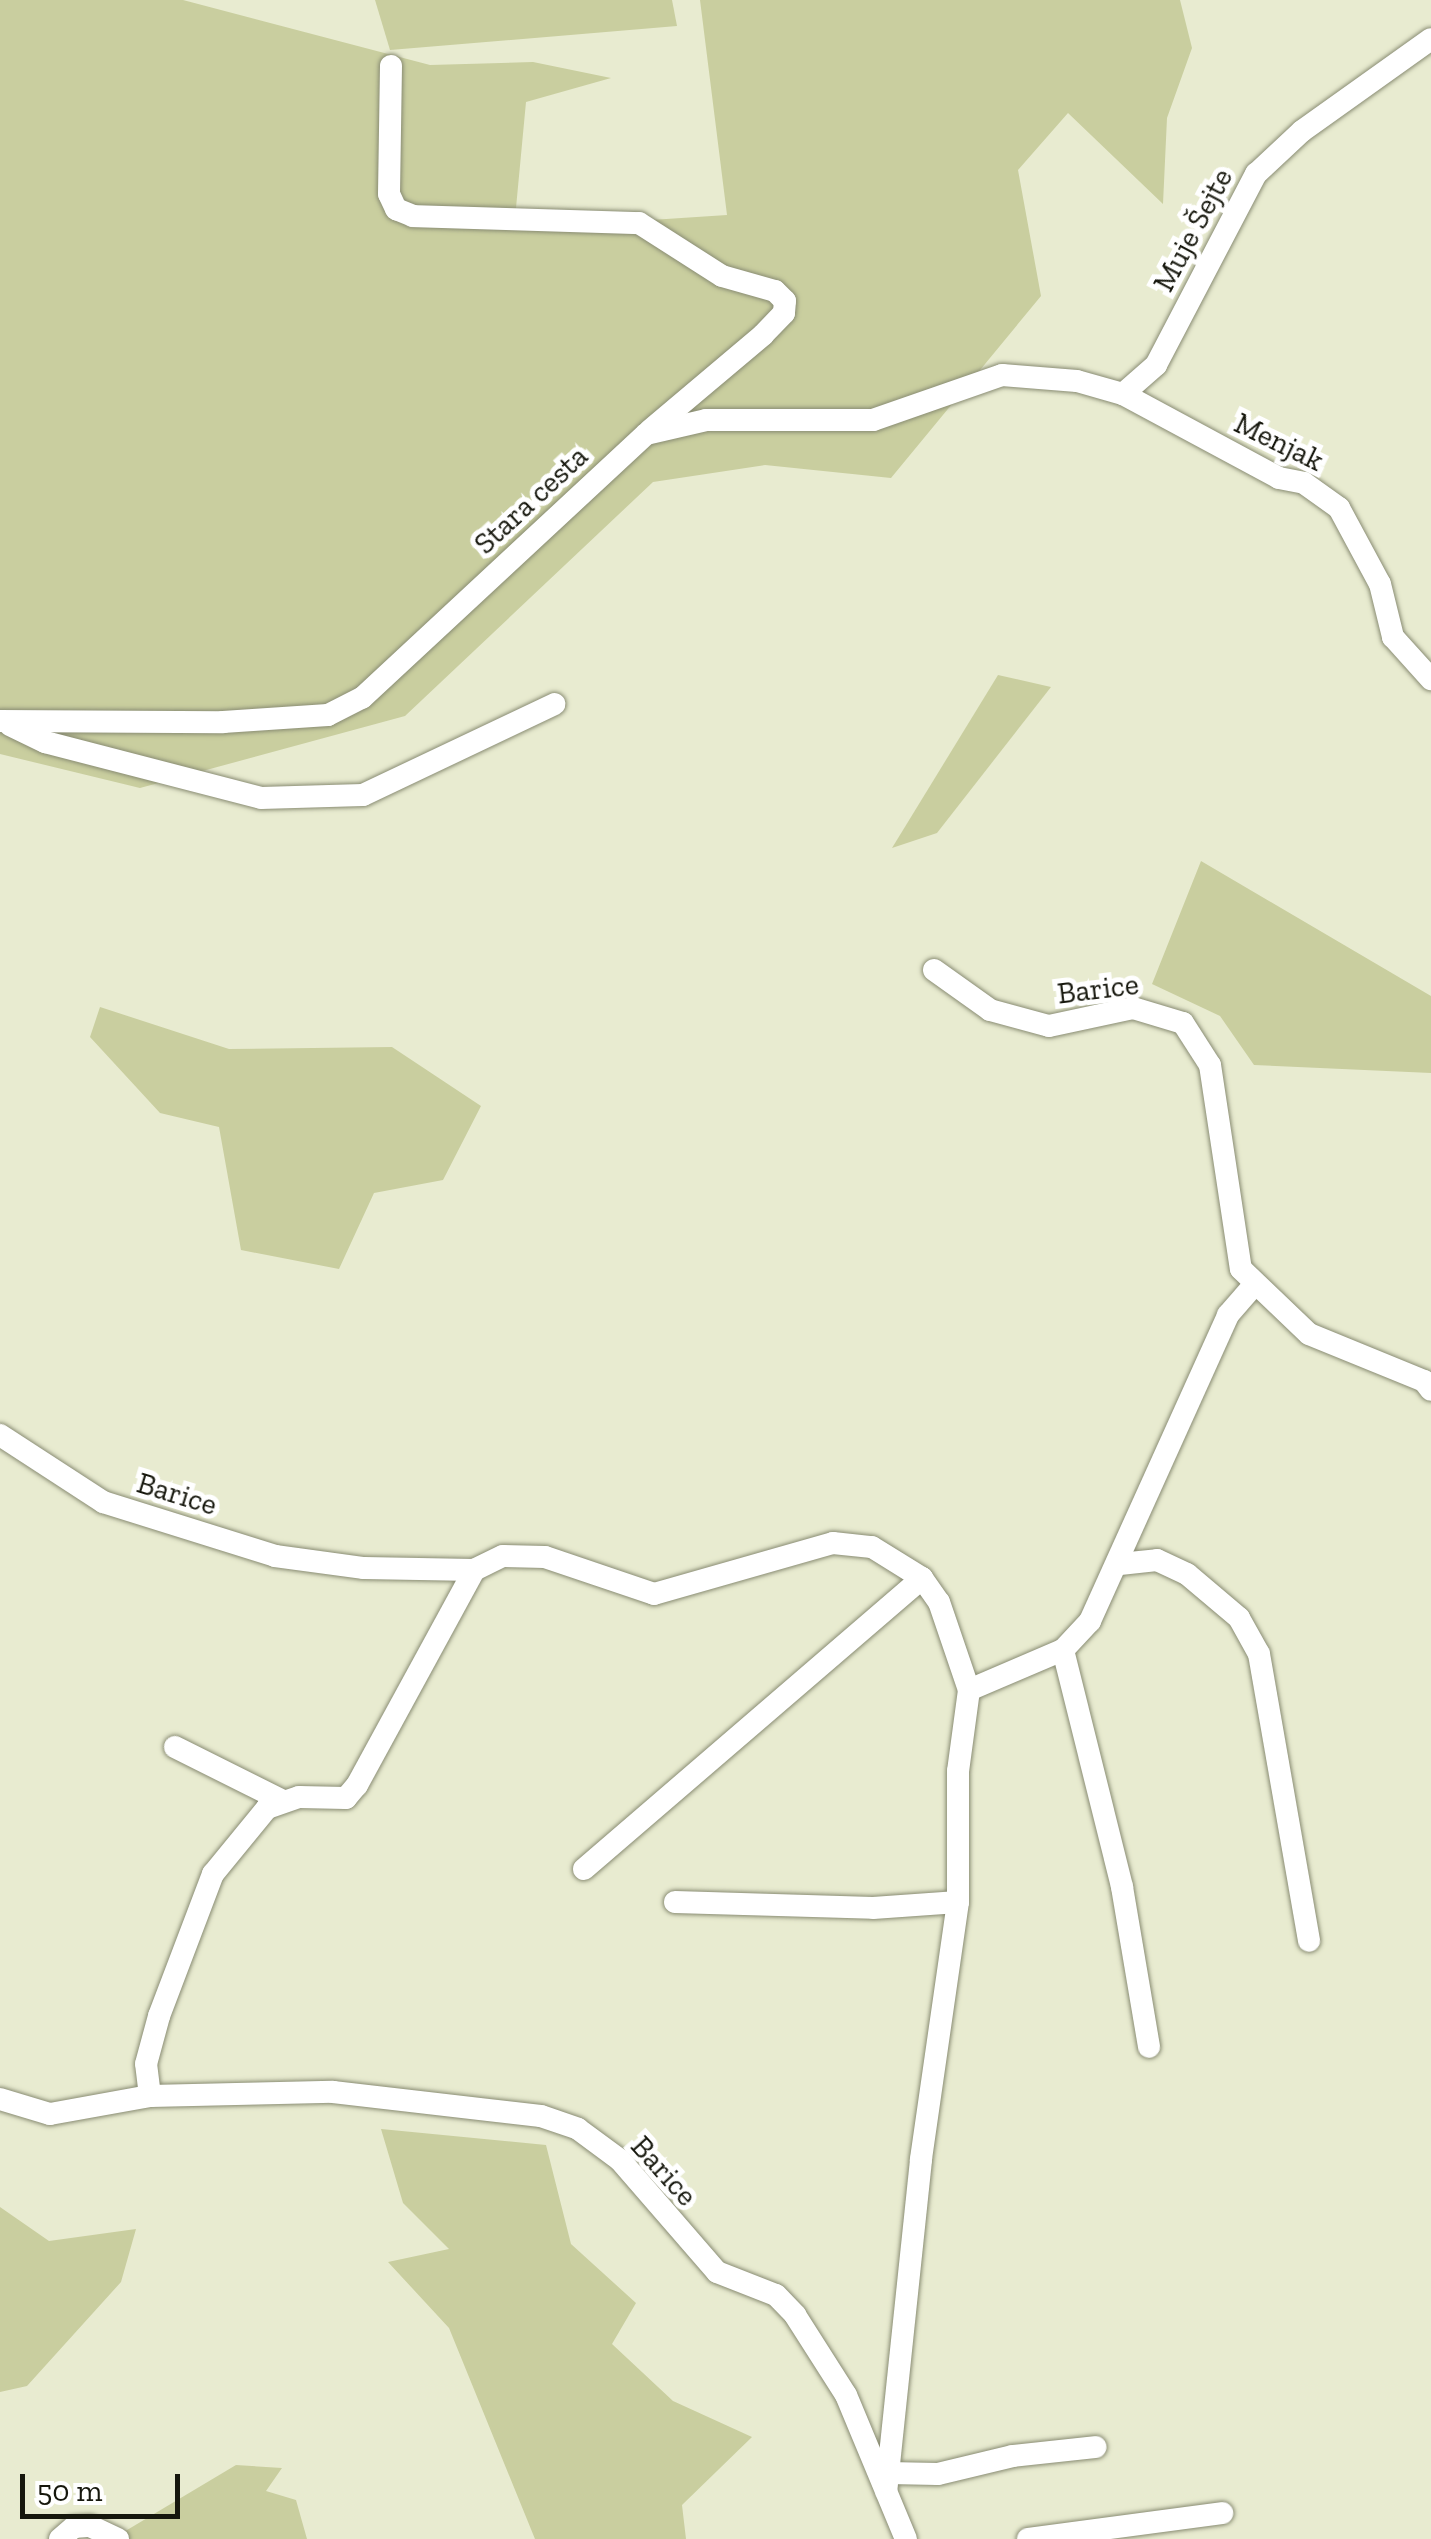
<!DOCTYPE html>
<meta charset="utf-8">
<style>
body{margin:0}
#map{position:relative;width:1431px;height:2539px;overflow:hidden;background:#e8ebd0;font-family:"Zilla Slab",serif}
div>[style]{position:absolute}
.green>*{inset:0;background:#c9ce9f}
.roads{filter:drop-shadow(0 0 2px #898c73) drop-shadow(0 0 2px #898c73)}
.minor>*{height:22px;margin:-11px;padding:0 11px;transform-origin:11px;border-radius:11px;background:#fff}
span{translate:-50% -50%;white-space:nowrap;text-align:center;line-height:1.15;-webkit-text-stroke:10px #fff;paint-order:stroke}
.street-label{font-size:30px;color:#16170d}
.scale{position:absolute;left:20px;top:2474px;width:160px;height:45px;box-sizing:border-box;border:5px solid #16170d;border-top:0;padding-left:12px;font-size:30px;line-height:35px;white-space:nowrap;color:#16170d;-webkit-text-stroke:8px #fff;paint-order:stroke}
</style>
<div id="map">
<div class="green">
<i style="clip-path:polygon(0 0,183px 0,430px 65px,533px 62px,611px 78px,526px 102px,514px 229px,727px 215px,700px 0,1180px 0,1192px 48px,1167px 118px,1163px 204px,1068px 113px,1018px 170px,1041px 296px,891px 478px,765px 465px,653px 482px,405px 716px,140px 788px,0 754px)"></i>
<i style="clip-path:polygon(375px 0,672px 0,677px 26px,390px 50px)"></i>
<i style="clip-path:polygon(998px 675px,1051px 687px,937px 833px,892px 848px)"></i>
<i style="clip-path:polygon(1201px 861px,1431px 996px,1431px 1073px,1254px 1065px,1220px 1016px,1152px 984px)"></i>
<i style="clip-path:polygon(100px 1007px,229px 1049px,392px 1047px,481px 1106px,443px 1180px,374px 1193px,339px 1269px,241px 1250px,219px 1127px,160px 1113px,90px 1037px)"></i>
<i style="clip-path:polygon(381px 2129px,546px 2145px,571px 2244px,636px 2303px,612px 2344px,673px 2401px,752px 2437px,682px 2505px,686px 2539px,535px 2539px,449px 2328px,388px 2262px,449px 2249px,403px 2203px)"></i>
<i style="clip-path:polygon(0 2207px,49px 2241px,136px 2229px,121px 2282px,27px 2386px,0 2392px)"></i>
<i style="clip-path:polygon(236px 2465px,282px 2468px,266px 2491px,296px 2500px,307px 2539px,112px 2539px)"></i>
</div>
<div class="roads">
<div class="minor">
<i style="left:391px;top:66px;width:128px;rotate:90.9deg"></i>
<i style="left:389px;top:194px;width:17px;rotate:65deg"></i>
<i style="left:396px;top:209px;width:18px;rotate:22deg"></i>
<i style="left:413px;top:216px;width:226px;rotate:1.8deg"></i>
<i style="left:639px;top:223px;width:98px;rotate:32.6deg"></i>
<i style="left:722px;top:276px;width:55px;rotate:15.8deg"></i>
<i style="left:775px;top:291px;width:14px;rotate:45deg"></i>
<i style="left:785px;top:301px;width:12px;rotate:95deg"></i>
<i style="left:784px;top:313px;width:30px;rotate:134deg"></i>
<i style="left:763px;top:335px;width:148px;rotate:139.9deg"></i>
<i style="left:1123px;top:394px;width:44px;rotate:-41.3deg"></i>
<i style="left:1156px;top:365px;width:216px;rotate:-62.4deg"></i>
<i style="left:1256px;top:174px;width:63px;rotate:-43.1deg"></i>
<i style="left:1302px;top:131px;width:158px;rotate:-35.5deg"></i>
<i style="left:0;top:721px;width:223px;rotate:0.3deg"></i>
<i style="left:223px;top:722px;width:105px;rotate:-3.8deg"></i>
<i style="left:328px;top:715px;width:38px;rotate:-27deg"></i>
<i style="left:362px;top:698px;width:388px;rotate:-42.9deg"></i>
<i style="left:646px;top:434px;width:62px;rotate:-13.1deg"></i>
<i style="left:706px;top:420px;width:167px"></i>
<i style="left:873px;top:420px;width:137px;rotate:-19.2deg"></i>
<i style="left:1002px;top:375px;width:75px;rotate:4.6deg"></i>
<i style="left:1077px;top:381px;width:48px;rotate:15.8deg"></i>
<i style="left:1123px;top:394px;width:177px;rotate:28.3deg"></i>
<i style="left:1279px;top:478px;width:25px;rotate:11deg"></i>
<i style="left:1304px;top:483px;width:43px;rotate:35.5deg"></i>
<i style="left:1339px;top:508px;width:86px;rotate:61.7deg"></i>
<i style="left:1380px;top:584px;width:55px;rotate:76.2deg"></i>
<i style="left:1393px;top:637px;width:57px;rotate:47.9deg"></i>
<i style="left:10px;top:725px;width:39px;rotate:26deg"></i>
<i style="left:45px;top:742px;width:223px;rotate:14.5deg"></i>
<i style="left:261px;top:798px;width:102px;rotate:-1.7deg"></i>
<i style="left:363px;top:795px;width:212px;rotate:-25.4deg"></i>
<i style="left:934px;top:970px;width:69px;rotate:35.5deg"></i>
<i style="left:990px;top:1010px;width:61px;rotate:15.2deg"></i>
<i style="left:1049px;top:1026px;width:86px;rotate:-12.1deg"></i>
<i style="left:1133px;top:1008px;width:52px;rotate:16.7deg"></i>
<i style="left:1183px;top:1023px;width:50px;rotate:57.3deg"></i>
<i style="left:1210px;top:1065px;width:206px;rotate:81.4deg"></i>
<i style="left:1241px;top:1269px;width:94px;rotate:43.7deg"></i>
<i style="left:1309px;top:1334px;width:124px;rotate:22.2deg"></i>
<i style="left:1424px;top:1381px;width:11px;rotate:52deg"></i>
<i style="left:0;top:1435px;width:123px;rotate:33deg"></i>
<i style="left:103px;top:1502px;width:180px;rotate:17.4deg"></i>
<i style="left:275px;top:1556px;width:90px;rotate:7.7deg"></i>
<i style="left:364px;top:1568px;width:110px;rotate:1deg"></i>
<i style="left:474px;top:1570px;width:32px;rotate:-26deg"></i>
<i style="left:503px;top:1556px;width:42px;rotate:1.4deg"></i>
<i style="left:545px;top:1557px;width:115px;rotate:18.7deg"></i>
<i style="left:654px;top:1594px;width:186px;rotate:-15.9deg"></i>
<i style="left:833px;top:1543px;width:39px;rotate:6deg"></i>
<i style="left:872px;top:1547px;width:59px;rotate:31.8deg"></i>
<i style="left:922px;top:1578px;width:29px;rotate:55deg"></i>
<i style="left:939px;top:1602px;width:93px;rotate:71.2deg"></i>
<i style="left:969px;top:1690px;width:82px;rotate:97.7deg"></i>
<i style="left:958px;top:1771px;width:131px;rotate:90deg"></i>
<i style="left:958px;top:1902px;width:261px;rotate:98.2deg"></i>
<i style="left:921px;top:2160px;width:333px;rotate:96deg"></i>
<i style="left:1120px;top:1564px;width:37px;rotate:-6deg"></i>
<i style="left:1157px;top:1560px;width:33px;rotate:25deg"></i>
<i style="left:1187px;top:1574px;width:68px;rotate:40.2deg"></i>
<i style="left:1239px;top:1618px;width:41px;rotate:60.9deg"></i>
<i style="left:1259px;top:1654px;width:291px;rotate:80.1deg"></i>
<i style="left:1063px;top:1650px;width:244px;rotate:76deg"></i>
<i style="left:1122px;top:1887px;width:162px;rotate:80.4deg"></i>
<i style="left:969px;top:1690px;width:102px;rotate:-23.1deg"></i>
<i style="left:1063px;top:1650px;width:40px;rotate:-47deg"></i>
<i style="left:1090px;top:1621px;width:336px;rotate:-65.7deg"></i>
<i style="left:1228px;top:1315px;width:38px;rotate:-49deg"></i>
<i style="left:175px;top:1747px;width:119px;rotate:26.6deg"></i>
<i style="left:584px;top:1869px;width:446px;rotate:-40.7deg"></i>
<i style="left:675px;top:1902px;width:198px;rotate:1.7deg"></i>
<i style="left:873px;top:1908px;width:85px;rotate:-4deg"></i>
<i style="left:150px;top:2096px;width:32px;rotate:-97deg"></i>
<i style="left:146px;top:2064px;width:50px;rotate:-74.8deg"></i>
<i style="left:159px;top:2016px;width:152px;rotate:-69.2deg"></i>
<i style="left:213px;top:1874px;width:85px;rotate:-50.7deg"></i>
<i style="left:267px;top:1808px;width:34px;rotate:-19deg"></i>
<i style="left:299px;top:1797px;width:47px;rotate:1.2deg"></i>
<i style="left:346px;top:1798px;width:17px;rotate:-50deg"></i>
<i style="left:357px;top:1785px;width:245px;rotate:-61.4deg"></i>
<i style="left:0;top:2099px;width:52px;rotate:16.7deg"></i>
<i style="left:50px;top:2114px;width:102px;rotate:-10.2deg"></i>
<i style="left:150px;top:2096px;width:183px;rotate:-1.3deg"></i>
<i style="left:333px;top:2092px;width:209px;rotate:6.6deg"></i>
<i style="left:541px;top:2116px;width:39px;rotate:19deg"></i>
<i style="left:578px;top:2129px;width:52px;rotate:36.4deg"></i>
<i style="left:620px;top:2160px;width:148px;rotate:49.1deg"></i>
<i style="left:717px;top:2272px;width:63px;rotate:21.3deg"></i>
<i style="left:776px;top:2295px;width:28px;rotate:46deg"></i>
<i style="left:795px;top:2315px;width:95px;rotate:57.5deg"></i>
<i style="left:846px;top:2395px;width:156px;rotate:67.4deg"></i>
<i style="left:888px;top:2473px;width:50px;rotate:1.1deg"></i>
<i style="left:938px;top:2474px;width:77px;rotate:-13.5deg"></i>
<i style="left:1013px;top:2456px;width:83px;rotate:-6.2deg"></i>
<i style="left:60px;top:2539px;width:18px;rotate:-41deg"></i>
<i style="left:74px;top:2527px;width:16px;rotate:-4deg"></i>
<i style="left:90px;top:2526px;width:31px;rotate:25deg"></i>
<i style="left:1028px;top:2539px;width:196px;rotate:-7.6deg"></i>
</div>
</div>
<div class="street-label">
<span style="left:1193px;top:230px;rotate:-62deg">Muje Šejte</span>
<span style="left:1279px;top:442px;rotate:26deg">Menjak</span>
<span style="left:531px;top:500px;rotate:-43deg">Stara cesta</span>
<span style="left:1098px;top:989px;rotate:-7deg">Barice</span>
<span style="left:177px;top:1494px;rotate:17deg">Barice</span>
<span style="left:664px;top:2171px;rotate:48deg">Barice</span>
</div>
<div class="scale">50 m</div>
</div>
